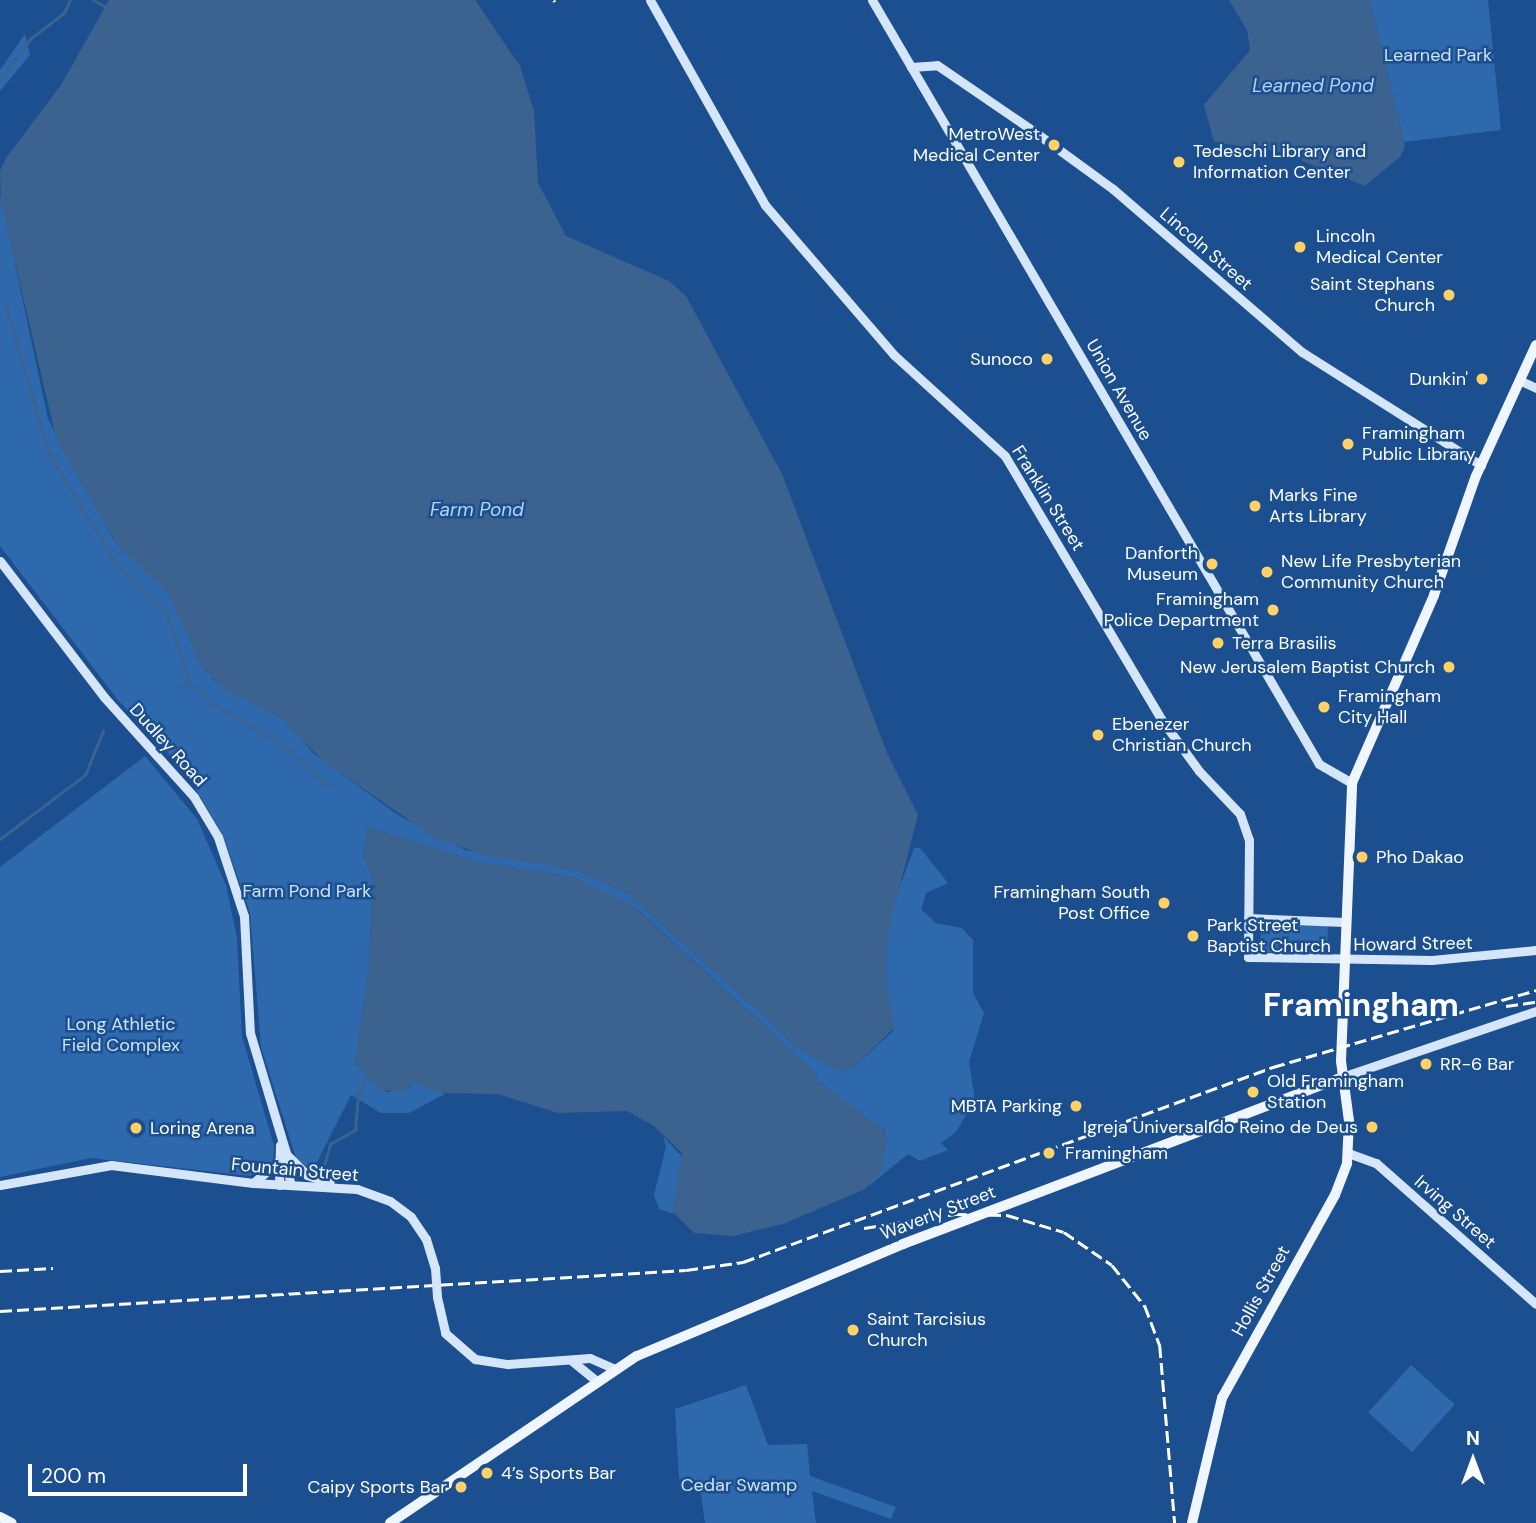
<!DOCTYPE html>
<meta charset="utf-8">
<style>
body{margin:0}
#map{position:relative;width:1536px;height:1523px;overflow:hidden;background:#1b4f8f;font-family:"DM Sans",sans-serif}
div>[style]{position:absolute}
.green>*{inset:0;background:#2e69ad;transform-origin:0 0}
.water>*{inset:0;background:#3c6290}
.stream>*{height:2.5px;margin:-1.25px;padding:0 1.25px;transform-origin:1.25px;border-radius:1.25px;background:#3c6290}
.secondary>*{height:9px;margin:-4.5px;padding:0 4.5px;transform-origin:4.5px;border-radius:4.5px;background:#d6e6fa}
.primary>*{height:10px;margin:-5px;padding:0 5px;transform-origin:5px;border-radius:5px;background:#f0f6ff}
.rail>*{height:2.5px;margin-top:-1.25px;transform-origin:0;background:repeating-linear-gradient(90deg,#fff 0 12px,transparent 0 17px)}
.secondary-bridge>*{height:9px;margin:-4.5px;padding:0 4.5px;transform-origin:4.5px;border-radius:4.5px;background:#d6e6fa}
.dots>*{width:19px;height:19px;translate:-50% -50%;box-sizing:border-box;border:4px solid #1b4f8f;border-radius:50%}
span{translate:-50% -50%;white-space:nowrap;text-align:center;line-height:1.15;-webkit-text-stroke:5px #1b4f8f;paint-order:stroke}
.park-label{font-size:18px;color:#cfe3fa}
.poi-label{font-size:18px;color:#fff}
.right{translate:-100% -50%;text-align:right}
.left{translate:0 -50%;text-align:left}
.street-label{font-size:18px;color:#fff}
.water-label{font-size:19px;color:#b5d3f5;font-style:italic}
.town-label{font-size:32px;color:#fff;font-weight:700}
.north{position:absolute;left:1438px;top:1425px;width:70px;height:70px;-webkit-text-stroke:5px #1b4f8f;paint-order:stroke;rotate:0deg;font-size:19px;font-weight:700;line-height:28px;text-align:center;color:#fff}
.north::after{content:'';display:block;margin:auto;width:24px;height:32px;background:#fff;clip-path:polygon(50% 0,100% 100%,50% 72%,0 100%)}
.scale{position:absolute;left:28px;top:1464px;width:219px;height:32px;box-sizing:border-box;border:4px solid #fff;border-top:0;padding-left:9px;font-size:21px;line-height:24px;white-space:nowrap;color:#fff;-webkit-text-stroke:5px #1b4f8f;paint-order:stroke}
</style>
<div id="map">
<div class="green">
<i style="clip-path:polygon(1370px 0,1488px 0,1501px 130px,1404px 142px)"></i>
<i style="clip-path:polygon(25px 34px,30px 55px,0 91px,0 70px)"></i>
<i style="clip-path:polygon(0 194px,48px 419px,112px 537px,168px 593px,213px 680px,285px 721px,314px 754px,398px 815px,465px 850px,575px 870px,626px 892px,802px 1051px,838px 1070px,854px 1067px,893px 1031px,886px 981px,887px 936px,893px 905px,914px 848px,920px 848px,948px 883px,926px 893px,921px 909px,936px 923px,962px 928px,973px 940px,973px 993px,984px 1013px,969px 1062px,975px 1100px,956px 1132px,941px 1143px,948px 1150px,920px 1161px,908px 1154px,869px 1186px,886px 1147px,884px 1130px,817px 1081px,816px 1073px,637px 909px,573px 877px,475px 861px,368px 827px,363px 854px,373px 879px,369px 966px,355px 1064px,387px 1092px,406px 1090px,414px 1082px,445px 1094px,409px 1113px,381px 1113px,351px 1095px,312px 1172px,296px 1158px,261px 1047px,250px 913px,223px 835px,185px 771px,118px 700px,0 546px)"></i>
<i style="clip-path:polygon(145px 756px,197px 819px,226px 885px,237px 938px,242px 1036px,274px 1146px,273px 1164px,250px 1176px,91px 1158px,0 1177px,0 867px)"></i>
<i style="clip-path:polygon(1263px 923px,1328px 926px,1327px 954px,1263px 952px,1258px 949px)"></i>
<i style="clip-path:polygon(663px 1136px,683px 1158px,674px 1214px,659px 1209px,654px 1195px,666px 1147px)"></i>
<i style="left:1411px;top:1365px;width:59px;height:64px;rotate:42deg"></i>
<i style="clip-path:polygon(746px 1385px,768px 1445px,807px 1444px,810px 1476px,896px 1507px,891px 1519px,812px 1491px,816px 1523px,705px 1523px,699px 1481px,679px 1479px,675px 1409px)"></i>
</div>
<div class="water">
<i style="clip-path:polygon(109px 0,475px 0,520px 66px,534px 111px,538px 183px,566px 236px,669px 281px,686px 296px,782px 474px,887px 753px,918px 815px,887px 936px,886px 981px,895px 1027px,852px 1069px,840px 1071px,802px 1051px,626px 892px,575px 870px,484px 855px,435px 838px,323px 761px,279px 717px,223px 689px,200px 665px,168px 593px,118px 546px,57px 442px,1px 203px,0 171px,6px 158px,61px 85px)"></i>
<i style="clip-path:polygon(1229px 0,1370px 0,1405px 146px,1400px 157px,1365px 186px,1280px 152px,1214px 142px,1204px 105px,1250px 50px,1247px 30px)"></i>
<i style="clip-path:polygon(368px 827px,475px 861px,573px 877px,631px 904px,816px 1073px,817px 1081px,882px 1128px,887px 1141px,880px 1172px,865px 1189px,783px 1224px,733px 1236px,694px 1233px,672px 1211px,682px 1153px,654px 1126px,627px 1111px,558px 1113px,498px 1094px,437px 1093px,414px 1082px,403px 1092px,380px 1090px,355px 1063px,369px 966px,373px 879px,363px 854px)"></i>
</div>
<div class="stream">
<i style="left:93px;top:0;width:16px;rotate:27deg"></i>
<i style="left:0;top:79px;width:50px;rotate:-53.1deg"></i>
<i style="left:30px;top:39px;width:43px;rotate:-37.4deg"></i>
<i style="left:64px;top:13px;width:14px;rotate:-65deg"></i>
<i style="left:5px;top:301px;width:158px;rotate:73.9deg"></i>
<i style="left:49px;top:453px;width:129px;rotate:58.7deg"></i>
<i style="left:116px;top:563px;width:71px;rotate:44.4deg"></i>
<i style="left:167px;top:613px;width:74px;rotate:71.8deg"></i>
<i style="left:190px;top:683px;width:31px;rotate:42deg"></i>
<i style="left:213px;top:704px;width:80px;rotate:30.1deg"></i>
<i style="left:282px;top:744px;width:64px;rotate:41.9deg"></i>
<i style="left:180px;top:688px;width:10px;rotate:-29deg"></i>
<i style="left:0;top:839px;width:106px;rotate:-37deg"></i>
<i style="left:85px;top:775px;width:48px;rotate:-67.8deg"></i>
<i style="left:323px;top:1169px;width:26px;rotate:-74deg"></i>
<i style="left:330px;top:1144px;width:29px;rotate:-29deg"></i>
<i style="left:355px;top:1130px;width:36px;rotate:-85deg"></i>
<i style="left:358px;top:1094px;width:17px;rotate:-66deg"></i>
</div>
<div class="secondary">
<i style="left:650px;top:0;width:235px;rotate:60.7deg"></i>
<i style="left:765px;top:205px;width:198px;rotate:49.3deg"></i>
<i style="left:894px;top:355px;width:150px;rotate:42.3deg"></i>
<i style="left:1005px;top:456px;width:306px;rotate:59.3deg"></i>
<i style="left:1161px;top:719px;width:64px;rotate:53.8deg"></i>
<i style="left:1199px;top:771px;width:59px;rotate:46.4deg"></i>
<i style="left:1240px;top:814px;width:28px;rotate:71deg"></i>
<i style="left:1249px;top:840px;width:117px;rotate:90.5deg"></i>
<i style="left:1248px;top:957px;width:184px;rotate:0.9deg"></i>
<i style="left:1432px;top:960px;width:104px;rotate:-5.5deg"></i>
<i style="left:872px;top:0;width:885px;rotate:59.67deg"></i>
<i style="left:1319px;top:764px;width:38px;rotate:30deg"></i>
<i style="left:911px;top:67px;width:26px;rotate:-4deg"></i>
<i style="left:937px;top:65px;width:115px;rotate:34.4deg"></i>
<i style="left:1032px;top:130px;width:100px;rotate:36.1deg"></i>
<i style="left:1113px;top:189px;width:250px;rotate:40.8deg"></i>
<i style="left:1302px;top:352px;width:212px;rotate:32.3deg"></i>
<i style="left:1519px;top:380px;width:19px;rotate:25deg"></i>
<i style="left:0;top:561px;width:171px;rotate:52.6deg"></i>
<i style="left:104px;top:697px;width:135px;rotate:48deg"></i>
<i style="left:194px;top:797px;width:47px;rotate:59deg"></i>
<i style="left:218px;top:837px;width:83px;rotate:71.8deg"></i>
<i style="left:244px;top:916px;width:117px;rotate:87.1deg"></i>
<i style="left:250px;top:1033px;width:128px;rotate:73.3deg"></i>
<i style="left:287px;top:1156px;width:29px;rotate:84deg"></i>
<i style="left:1248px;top:918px;width:96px;rotate:2.4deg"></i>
<i style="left:1342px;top:1077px;width:205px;rotate:-18.8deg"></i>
<i style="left:1348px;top:1153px;width:30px;rotate:20deg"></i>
<i style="left:1376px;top:1163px;width:213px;rotate:41.4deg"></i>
<i style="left:287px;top:1155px;width:28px;rotate:45deg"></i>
<i style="left:307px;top:1175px;width:24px;rotate:19deg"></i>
<i style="left:253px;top:1183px;width:34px;rotate:-40deg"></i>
<i style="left:0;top:1185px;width:113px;rotate:-10.2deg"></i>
<i style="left:111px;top:1165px;width:143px;rotate:7.2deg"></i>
<i style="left:253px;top:1183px;width:104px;rotate:3.3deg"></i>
<i style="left:357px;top:1189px;width:35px;rotate:20deg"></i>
<i style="left:390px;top:1201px;width:26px;rotate:37deg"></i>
<i style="left:411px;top:1217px;width:27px;rotate:56deg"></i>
<i style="left:426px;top:1239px;width:30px;rotate:73deg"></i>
<i style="left:279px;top:1185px;width:40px;rotate:-88.6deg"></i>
<i style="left:437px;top:1297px;width:37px;rotate:77deg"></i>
<i style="left:445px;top:1333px;width:40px;rotate:41deg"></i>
<i style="left:475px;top:1359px;width:33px;rotate:9deg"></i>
<i style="left:508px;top:1364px;width:82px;rotate:-4.2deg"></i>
<i style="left:590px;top:1358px;width:27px;rotate:24deg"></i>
<i style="left:572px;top:1361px;width:32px;rotate:39deg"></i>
</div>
<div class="primary">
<i style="left:0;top:1517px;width:13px;rotate:27deg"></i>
<i style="left:390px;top:1523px;width:298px;rotate:-34.1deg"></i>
<i style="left:637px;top:1356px;width:289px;rotate:-22.8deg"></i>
<i style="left:903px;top:1244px;width:470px;rotate:-20.8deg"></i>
<i style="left:1192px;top:1523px;width:129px;rotate:-76.5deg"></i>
<i style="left:1222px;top:1398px;width:232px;rotate:-60.9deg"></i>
<i style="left:1335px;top:1195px;width:34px;rotate:-69deg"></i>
<i style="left:1347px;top:1163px;width:42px;rotate:-87.3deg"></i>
<i style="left:1349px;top:1121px;width:61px;rotate:-97.6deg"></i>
<i style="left:1341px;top:1061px;width:278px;rotate:-87.7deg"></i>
<i style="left:1352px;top:783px;width:205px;rotate:-66.4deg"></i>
<i style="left:1434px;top:595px;width:126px;rotate:-70.6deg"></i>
<i style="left:1476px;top:476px;width:144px;rotate:-65.4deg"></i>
</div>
<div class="rail">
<i style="left:554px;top:0;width:2px;rotate:63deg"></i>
<i style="left:1506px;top:1006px;width:30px;rotate:-8deg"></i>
<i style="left:864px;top:1228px;width:92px;rotate:-8.7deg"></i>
<i style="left:955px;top:1214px;width:52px;rotate:1.1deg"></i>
<i style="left:1007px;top:1215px;width:59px;rotate:16.6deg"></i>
<i style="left:1064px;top:1232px;width:58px;rotate:34.5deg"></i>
<i style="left:1112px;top:1265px;width:53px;rotate:51.2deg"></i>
<i style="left:1145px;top:1306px;width:43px;rotate:69.4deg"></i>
<i style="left:1160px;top:1346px;width:178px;rotate:85.2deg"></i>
<i style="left:0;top:1271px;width:53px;rotate:-3.2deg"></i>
<i style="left:0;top:1311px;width:687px;rotate:-3.42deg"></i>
<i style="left:686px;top:1270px;width:58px;rotate:-8deg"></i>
<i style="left:743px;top:1262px;width:565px;rotate:-20.2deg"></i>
<i style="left:1273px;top:1067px;width:274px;rotate:-16.3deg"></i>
</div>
<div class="secondary-bridge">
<i style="left:435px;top:1268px;width:29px;rotate:86deg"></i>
</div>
<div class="dots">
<i style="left:1054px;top:145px;background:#ffd166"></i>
<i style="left:1179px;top:162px;background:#ffd166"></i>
<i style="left:1300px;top:247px;background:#ffd166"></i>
<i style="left:1449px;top:295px;background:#ffd166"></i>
<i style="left:1047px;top:359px;background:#ffd166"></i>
<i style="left:1482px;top:379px;background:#ffd166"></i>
<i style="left:1348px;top:444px;background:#ffd166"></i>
<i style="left:1255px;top:506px;background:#ffd166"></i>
<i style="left:1212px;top:564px;background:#ffd166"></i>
<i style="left:1267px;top:572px;background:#ffd166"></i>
<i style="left:1273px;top:610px;background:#ffd166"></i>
<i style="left:1218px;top:643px;background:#ffd166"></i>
<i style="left:1449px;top:667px;background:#ffd166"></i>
<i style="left:1324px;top:707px;background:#ffd166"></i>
<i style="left:1098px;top:735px;background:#ffd166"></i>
<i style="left:1362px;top:857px;background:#ffd166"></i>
<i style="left:1164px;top:903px;background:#ffd166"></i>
<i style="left:1193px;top:936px;background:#ffd166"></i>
<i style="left:1426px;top:1064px;background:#ffd166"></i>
<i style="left:1253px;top:1092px;background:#ffd166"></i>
<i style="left:1076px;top:1106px;background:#ffd166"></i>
<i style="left:1372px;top:1127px;background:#ffd166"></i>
<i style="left:136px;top:1128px;background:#ffd166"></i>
<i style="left:1049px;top:1153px;background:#ffd166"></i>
<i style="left:853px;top:1330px;background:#ffd166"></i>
<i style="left:487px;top:1473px;background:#ffd166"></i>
<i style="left:461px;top:1487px;background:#ffd166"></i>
</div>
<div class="park-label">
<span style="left:1438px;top:55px">Learned Park</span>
<span style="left:307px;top:891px">Farm Pond Park</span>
<span style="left:121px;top:1035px">Long Athletic<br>Field Complex</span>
<span style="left:739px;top:1485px">Cedar Swamp</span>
</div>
<div class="poi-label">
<span class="right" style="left:1040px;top:145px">MetroWest<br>Medical Center</span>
<span class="left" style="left:1193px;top:162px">Tedeschi Library and<br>Information Center</span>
<span class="left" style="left:1316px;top:247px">Lincoln<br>Medical Center</span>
<span class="right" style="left:1435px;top:295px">Saint Stephans<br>Church</span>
<span class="right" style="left:1033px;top:359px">Sunoco</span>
<span class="right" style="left:1468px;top:379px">Dunkin'</span>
<span class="left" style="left:1362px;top:444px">Framingham<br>Public Library</span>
<span class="left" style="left:1269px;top:506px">Marks Fine<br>Arts Library</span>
<span class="right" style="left:1198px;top:564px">Danforth<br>Museum</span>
<span class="left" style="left:1281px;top:572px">New Life Presbyterian<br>Community Church</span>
<span class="right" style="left:1259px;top:610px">Framingham<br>Police Department</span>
<span class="left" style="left:1232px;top:643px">Terra Brasilis</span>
<span class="right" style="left:1435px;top:667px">New Jerusalem Baptist Church</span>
<span class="left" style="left:1338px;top:707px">Framingham<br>City Hall</span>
<span class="left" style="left:1112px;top:735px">Ebenezer<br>Christian Church</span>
<span class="left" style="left:1376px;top:857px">Pho Dakao</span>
<span class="right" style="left:1150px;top:903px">Framingham South<br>Post Office</span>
<span class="left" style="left:1207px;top:936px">Park Street<br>Baptist Church</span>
<span class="left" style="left:1440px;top:1064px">RR-6 Bar</span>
<span class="left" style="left:1267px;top:1092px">Old Framingham<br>Station</span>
<span class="right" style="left:1062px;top:1106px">MBTA Parking</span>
<span class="right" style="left:1358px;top:1127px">Igreja Universal do Reino de Deus</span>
<span class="left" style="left:150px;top:1128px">Loring Arena</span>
<span class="left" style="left:1065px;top:1153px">Framingham</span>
<span class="left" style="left:867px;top:1330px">Saint Tarcisius<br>Church</span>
<span class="left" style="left:501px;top:1473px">4’s Sports Bar</span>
<span class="right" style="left:447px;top:1487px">Caipy Sports Bar</span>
</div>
<div class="street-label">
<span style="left:1206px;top:249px;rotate:41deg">Lincoln Street</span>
<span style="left:1119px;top:390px;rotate:60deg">Union Avenue</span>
<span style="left:1048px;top:498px;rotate:58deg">Franklin Street</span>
<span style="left:168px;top:745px;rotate:48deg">Dudley Road</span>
<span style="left:1413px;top:944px;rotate:-1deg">Howard Street</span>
<span style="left:295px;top:1170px;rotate:5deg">Fountain Street</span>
<span style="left:1455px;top:1212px;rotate:41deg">Irving Street</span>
<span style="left:938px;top:1213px;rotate:-21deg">Waverly Street</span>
<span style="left:1261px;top:1291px;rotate:-61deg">Hollis Street</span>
</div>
<div class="water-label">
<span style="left:1313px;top:86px">Learned Pond</span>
<span style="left:477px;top:510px">Farm Pond</span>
</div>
<div class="town-label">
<span style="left:1361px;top:1005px">Framingham</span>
</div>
<div class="north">N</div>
<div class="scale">200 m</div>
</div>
